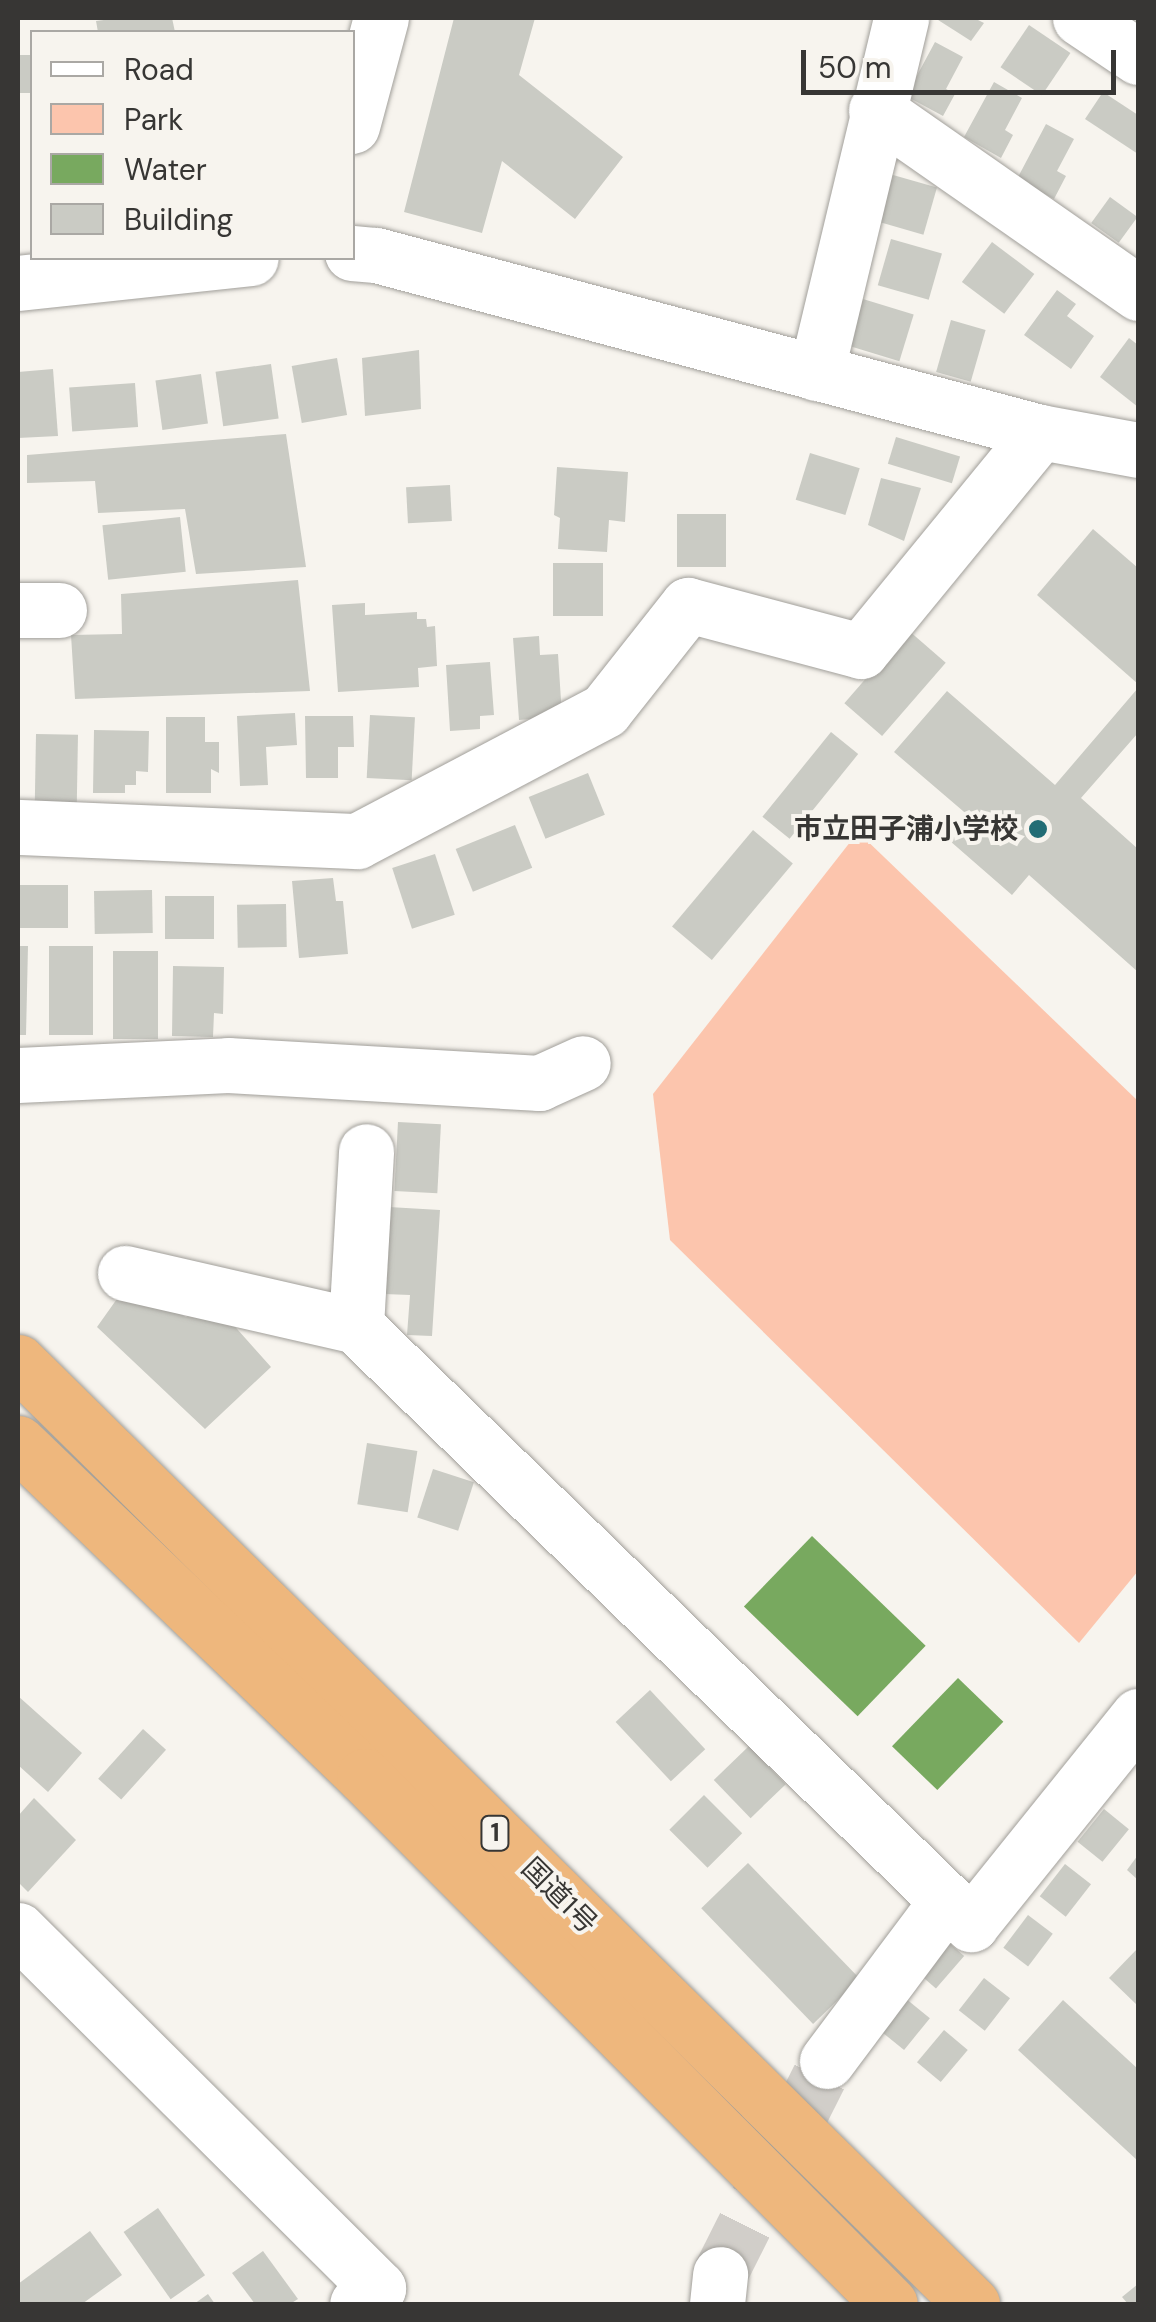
<!DOCTYPE html>
<meta charset="utf-8">
<style>
body{margin:0}
#map{position:relative;width:1156px;height:2322px;overflow:hidden;background:#f7f4ee;font-family:"DM Sans","Noto Sans JP",sans-serif}
div>[style]{position:absolute}
.green>*{inset:0;background:#fcc5ad}
.water>*{inset:0;background:#78a95f;transform-origin:0 0}
.building>*{inset:0;background:#cacbc4;transform-origin:0 0}
.minor-tunnel>*{height:55px;margin-top:-27.5px;transform-origin:0;background:repeating-linear-gradient(90deg,#d1cec9 0 55px,transparent 0 83px)}
.roads{filter:drop-shadow(0 0 2px #a19f9a) drop-shadow(0 0 2px #a19f9a)}
.minor>*{height:55px;margin:-27.5px;padding:0 27.5px;transform-origin:27.5px;border-radius:27.5px;background:#fff}
.highway>*{height:55px;margin:-27.5px;padding:0 27.5px;transform-origin:27.5px;border-radius:27.5px;background:#eeb77d}
.dots>*{width:28px;height:28px;translate:-50% -50%;box-sizing:border-box;border:5px solid #f7f4ee;border-radius:50%}
span{translate:-50% -50%;white-space:nowrap;text-align:center;line-height:1.15;-webkit-text-stroke:8px #f7f4ee;paint-order:stroke}
.shield-label span{padding:2px 8px;background:#f7f4ee;border:2px solid;border-radius:8px;-webkit-text-stroke-width:0}
.shield-label{font-size:25px;color:#373634;font-weight:700}
.poi-label{font-size:28px;color:#373634;font-weight:700}
.right{translate:-100% -50%;text-align:right}
.street-label{font-size:28px;color:#373634}
.frame{position:absolute;inset:0;border:20px solid #373634;pointer-events:none}
.legend{position:absolute;left:30px;top:30px;width:325px;height:230px;box-sizing:border-box;background:#f7f4ee;border:2px solid #aaa8a4;margin:0;padding:12px 18px;list-style:none;font-size:30px;color:#373634}
.legend li{display:flex;align-items:center;gap:20px;height:50px}
.legend b{width:50px;border:2px solid #aaa8a4}
.scale{position:absolute;left:801px;top:50px;width:315px;height:45px;box-sizing:border-box;border:5px solid #373634;border-top:0;padding-left:12px;font-size:30px;line-height:35px;white-space:nowrap;color:#373634;-webkit-text-stroke:8px #f7f4ee;paint-order:stroke}
</style>
<div id="map">
<div class="green">
<i style="clip-path:polygon(858px 832px,1138px 1101px,1138px 1571px,1079px 1643px,670px 1240px,653px 1094px)"></i>
</div>
<div class="water">
<i style="left:812px;top:1536px;width:158px;height:98px;rotate:44deg"></i>
<i style="left:958px;top:1678px;width:63px;height:95px;rotate:44deg"></i>
</div>
<div class="building">
<i style="clip-path:polygon(119px 18px,172px 18px,175px 32px,98px 32px,96px 21px)"></i>
<i style="clip-path:polygon(454px 18px,535px 18px,519px 75px,623px 157px,575px 219px,502px 161px,482px 233px,404px 212px)"></i>
<i style="clip-path:polygon(935px 18px,974px 18px,984px 23px,971px 41px)"></i>
<i style="left:1029px;top:25px;width:50px;height:51px;rotate:34deg"></i>
<i style="clip-path:polygon(935px 42px,963px 57px,946px 89px,955px 94px,943px 116px,906px 96px)"></i>
<i style="left:32px;top:55px;width:38px;height:14px;rotate:90deg"></i>
<i style="clip-path:polygon(994px 82px,1022px 98px,1005px 130px,1013px 135px,1001px 158px,964px 137px)"></i>
<i style="clip-path:polygon(1103px 92px,1138px 115px,1138px 154px,1085px 119px)"></i>
<i style="clip-path:polygon(1046px 124px,1074px 139px,1057px 171px,1066px 176px,1054px 199px,1017px 179px)"></i>
<i style="left:886px;top:173px;width:53px;height:49px;rotate:16deg"></i>
<i style="left:1110px;top:197px;width:34px;height:32px;rotate:36deg"></i>
<i style="left:891px;top:239px;width:53px;height:48px;rotate:16deg"></i>
<i style="left:992px;top:242px;width:53px;height:50px;rotate:37deg"></i>
<i style="clip-path:polygon(1057px 290px,1076px 304px,1067px 316px,1094px 336px,1071px 369px,1024px 335px)"></i>
<i style="left:863px;top:299px;width:53px;height:49px;rotate:17deg"></i>
<i style="left:951px;top:320px;width:36px;height:54px;rotate:16deg"></i>
<i style="clip-path:polygon(1129px 338px,1138px 345px,1138px 407px,1100px 377px)"></i>
<i style="clip-path:polygon(419px 350px,421px 409px,365px 416px,362px 358px)"></i>
<i style="left:337px;top:358px;width:58px;height:46px;rotate:80deg"></i>
<i style="left:271px;top:364px;width:55px;height:56px;rotate:82deg"></i>
<i style="clip-path:polygon(53px 369px,58px 436px,18px 438px,18px 372px)"></i>
<i style="left:201px;top:374px;width:50px;height:46px;rotate:82deg"></i>
<i style="left:135px;top:383px;width:44px;height:66px;rotate:86deg"></i>
<i style="clip-path:polygon(286px 434px,306px 567px,196px 574px,185px 509px,98px 513px,95px 481px,27px 483px,27px 455px)"></i>
<i style="left:896px;top:437px;width:67px;height:28px;rotate:17deg"></i>
<i style="left:810px;top:453px;width:52px;height:49px;rotate:17deg"></i>
<i style="clip-path:polygon(557px 467px,628px 472px,625px 522px,609px 520px,607px 552px,558px 549px,560px 518px,554px 515px)"></i>
<i style="clip-path:polygon(881px 478px,921px 488px,904px 541px,868px 525px)"></i>
<i style="left:450px;top:485px;width:36px;height:44px;rotate:87deg"></i>
<i style="left:677px;top:514px;width:49px;height:53px"></i>
<i style="left:180px;top:517px;width:55px;height:78px;rotate:84deg"></i>
<i style="clip-path:polygon(1093px 529px,1138px 568px,1138px 684px,1037px 595px)"></i>
<i style="left:553px;top:563px;width:50px;height:53px"></i>
<i style="clip-path:polygon(298px 580px,310px 691px,75px 699px,71px 635px,122px 634px,121px 594px)"></i>
<i style="clip-path:polygon(365px 603px,365px 615px,417px 612px,417px 619px,426px 619px,427px 627px,435px 626px,437px 666px,418px 668px,419px 687px,338px 692px,332px 605px)"></i>
<i style="left:908px;top:630px;width:50px;height:97px;rotate:41deg"></i>
<i style="clip-path:polygon(539px 636px,540px 655px,558px 654px,562px 716px,519px 720px,513px 638px)"></i>
<i style="clip-path:polygon(490px 662px,494px 715px,480px 716px,480px 729px,450px 731px,446px 665px)"></i>
<i style="clip-path:polygon(1138px 688px,1138px 733px,1081px 798px,1138px 849px,1138px 972px,1029px 875px,1012px 895px,950px 841px,970px 817px,894px 752px,947px 691px,1055px 785px)"></i>
<i style="clip-path:polygon(295px 713px,297px 745px,266px 747px,268px 785px,240px 786px,237px 716px)"></i>
<i style="left:370px;top:715px;width:45px;height:63px;rotate:3deg"></i>
<i style="clip-path:polygon(305px 716px,353px 716px,354px 747px,338px 747px,338px 778px,306px 778px)"></i>
<i style="clip-path:polygon(166px 717px,205px 717px,205px 742px,219px 742px,219px 773px,211px 769px,211px 793px,166px 793px)"></i>
<i style="clip-path:polygon(94px 730px,149px 731px,148px 772px,136px 771px,136px 785px,125px 785px,125px 793px,93px 793px)"></i>
<i style="left:831px;top:732px;width:35px;height:109px;rotate:39deg"></i>
<i style="left:36px;top:734px;width:42px;height:72px;rotate:1deg"></i>
<i style="left:588px;top:773px;width:45px;height:64px;rotate:68deg"></i>
<i style="left:515px;top:825px;width:46px;height:64px;rotate:68deg"></i>
<i style="left:753px;top:830px;width:52px;height:126px;rotate:40deg"></i>
<i style="left:435px;top:854px;width:64px;height:45px;rotate:72deg"></i>
<i style="clip-path:polygon(333px 878px,336px 901px,343px 901px,348px 954px,299px 958px,292px 881px)"></i>
<i style="left:68px;top:885px;width:43px;height:50px;rotate:90deg"></i>
<i style="left:152px;top:890px;width:43px;height:58px;rotate:89deg"></i>
<i style="left:165px;top:896px;width:49px;height:43px"></i>
<i style="left:286px;top:904px;width:43px;height:49px;rotate:89deg"></i>
<i style="clip-path:polygon(18px 946px,28px 946px,26px 1035px,18px 1035px)"></i>
<i style="left:49px;top:946px;width:44px;height:89px"></i>
<i style="left:113px;top:951px;width:45px;height:88px"></i>
<i style="clip-path:polygon(173px 966px,224px 967px,223px 1014px,214px 1013px,213px 1037px,172px 1036px)"></i>
<i style="left:398px;top:1122px;width:43px;height:69px;rotate:3deg"></i>
<i style="clip-path:polygon(389px 1207px,440px 1210px,432px 1336px,407px 1335px,410px 1295px,384px 1294px)"></i>
<i style="clip-path:polygon(141px 1293px,186px 1317px,214px 1303px,271px 1367px,205px 1429px,97px 1327px,119px 1296px)"></i>
<i style="left:367px;top:1443px;width:51px;height:62px;rotate:9deg"></i>
<i style="left:433px;top:1469px;width:43px;height:51px;rotate:18deg"></i>
<i style="left:650px;top:1690px;width:81px;height:47px;rotate:47deg"></i>
<i style="clip-path:polygon(18px 1696px,82px 1753px,48px 1792px,18px 1765px)"></i>
<i style="left:143px;top:1729px;width:31px;height:67px;rotate:42deg"></i>
<i style="left:749px;top:1746px;width:53px;height:49px;rotate:46deg"></i>
<i style="left:704px;top:1795px;width:54px;height:49px;rotate:45deg"></i>
<i style="clip-path:polygon(34px 1798px,76px 1840px,28px 1892px,18px 1882px,18px 1816px)"></i>
<i style="left:1104px;top:1809px;width:32px;height:42px;rotate:39deg"></i>
<i style="clip-path:polygon(1138px 1855px,1138px 1880px,1127px 1870px)"></i>
<i style="left:748px;top:1863px;width:161px;height:65px;rotate:46deg"></i>
<i style="left:1065px;top:1864px;width:33px;height:41px;rotate:38deg"></i>
<i style="left:1028px;top:1915px;width:31px;height:41px;rotate:37deg"></i>
<i style="left:940px;top:1935px;width:32px;height:43px;rotate:41deg"></i>
<i style="clip-path:polygon(1138px 1948px,1138px 2006px,1109px 1978px)"></i>
<i style="left:984px;top:1978px;width:33px;height:41px;rotate:38deg"></i>
<i style="left:905px;top:1998px;width:32px;height:41px;rotate:39deg"></i>
<i style="clip-path:polygon(1063px 2000px,1138px 2069px,1138px 2161px,1018px 2050px)"></i>
<i style="left:944px;top:2030px;width:31px;height:42px;rotate:40deg"></i>
<i style="left:158px;top:2208px;width:82px;height:42px;rotate:55deg"></i>
<i style="clip-path:polygon(90px 2231px,122px 2275px,82px 2304px,18px 2304px,18px 2284px)"></i>
<i style="clip-path:polygon(263px 2251px,298px 2299px,290px 2304px,255px 2304px,232px 2273px)"></i>
<i style="clip-path:polygon(1138px 2284px,1138px 2304px,1128px 2304px,1122px 2297px)"></i>
<i style="clip-path:polygon(208px 2294px,215px 2304px,194px 2304px)"></i>
</div>
<div class="minor-tunnel">
<i style="left:720px;top:2274px;width:238px;rotate:-63.3deg"></i>
</div>
<div class="roads">
<div class="minor">
<i style="left:1080px;top:18px;width:70px;rotate:33.9deg"></i>
<i style="left:876px;top:110px;width:320px;rotate:34.9deg"></i>
<i style="left:352px;top:126px;width:112px;rotate:-75deg"></i>
<i style="left:352px;top:253px;width:24px;rotate:5deg"></i>
<i style="left:376px;top:255px;width:687px;rotate:14.93deg"></i>
<i style="left:1040px;top:432px;width:100px;rotate:10.4deg"></i>
<i style="left:18px;top:283px;width:234px;rotate:-6.1deg"></i>
<i style="left:816px;top:373px;width:365px;rotate:-76.5deg"></i>
<i style="left:18px;top:610px;width:41px"></i>
<i style="left:18px;top:827px;width:339px;rotate:2.4deg"></i>
<i style="left:357px;top:841px;width:280px;rotate:-27.8deg"></i>
<i style="left:605px;top:710px;width:134px;rotate:-51.7deg"></i>
<i style="left:688px;top:605px;width:179px;rotate:14.9deg"></i>
<i style="left:861px;top:651px;width:283px;rotate:-50.7deg"></i>
<i style="left:18px;top:1075px;width:210px;rotate:-2.7deg"></i>
<i style="left:228px;top:1065px;width:312px;rotate:3.3deg"></i>
<i style="left:539px;top:1083px;width:48px;rotate:-24.4deg"></i>
<i style="left:125px;top:1273px;width:237px;rotate:12.9deg"></i>
<i style="left:356px;top:1326px;width:858px;rotate:44.2deg"></i>
<i style="left:971px;top:1924px;width:267px;rotate:-51.2deg"></i>
<i style="left:356px;top:1326px;width:175px;rotate:-86.7deg"></i>
<i style="left:18px;top:1930px;width:508px;rotate:44.84deg"></i>
<i style="left:378px;top:2288px;width:26px;rotate:143deg"></i>
<i style="left:827px;top:2061px;width:199px;rotate:-53.2deg"></i>
<i style="left:717px;top:2304px;width:30px;rotate:-84deg"></i>
</div>
<div class="highway">
<i style="left:18px;top:1362px;width:1341px;rotate:44.64deg"></i>
<i style="left:18px;top:1443px;width:480px;rotate:43.9deg"></i>
<i style="left:364px;top:1776px;width:745px;rotate:45.11deg"></i>
</div>
</div>
<div class="dots">
<i style="left:1038px;top:829px;background:#226d75"></i>
</div>
<div class="shield-label">
<span style="left:495px;top:1833px">1</span>
</div>
<div class="poi-label">
<span class="right" style="left:1018px;top:829px">市立田子浦小学校</span>
</div>
<div class="street-label">
<span style="left:559px;top:1896px;rotate:45deg">国道1号</span>
</div>
<div class="frame"></div>
<ul class="legend">
<li><b style="height:12px;background:#fff"></b>Road</li>
<li><b style="height:28px;background:#fcc5ad"></b>Park</li>
<li><b style="height:28px;background:#78a95f"></b>Water</li>
<li><b style="height:28px;background:#cacbc4"></b>Building</li>
</ul>
<div class="scale">50 m</div>
</div>
